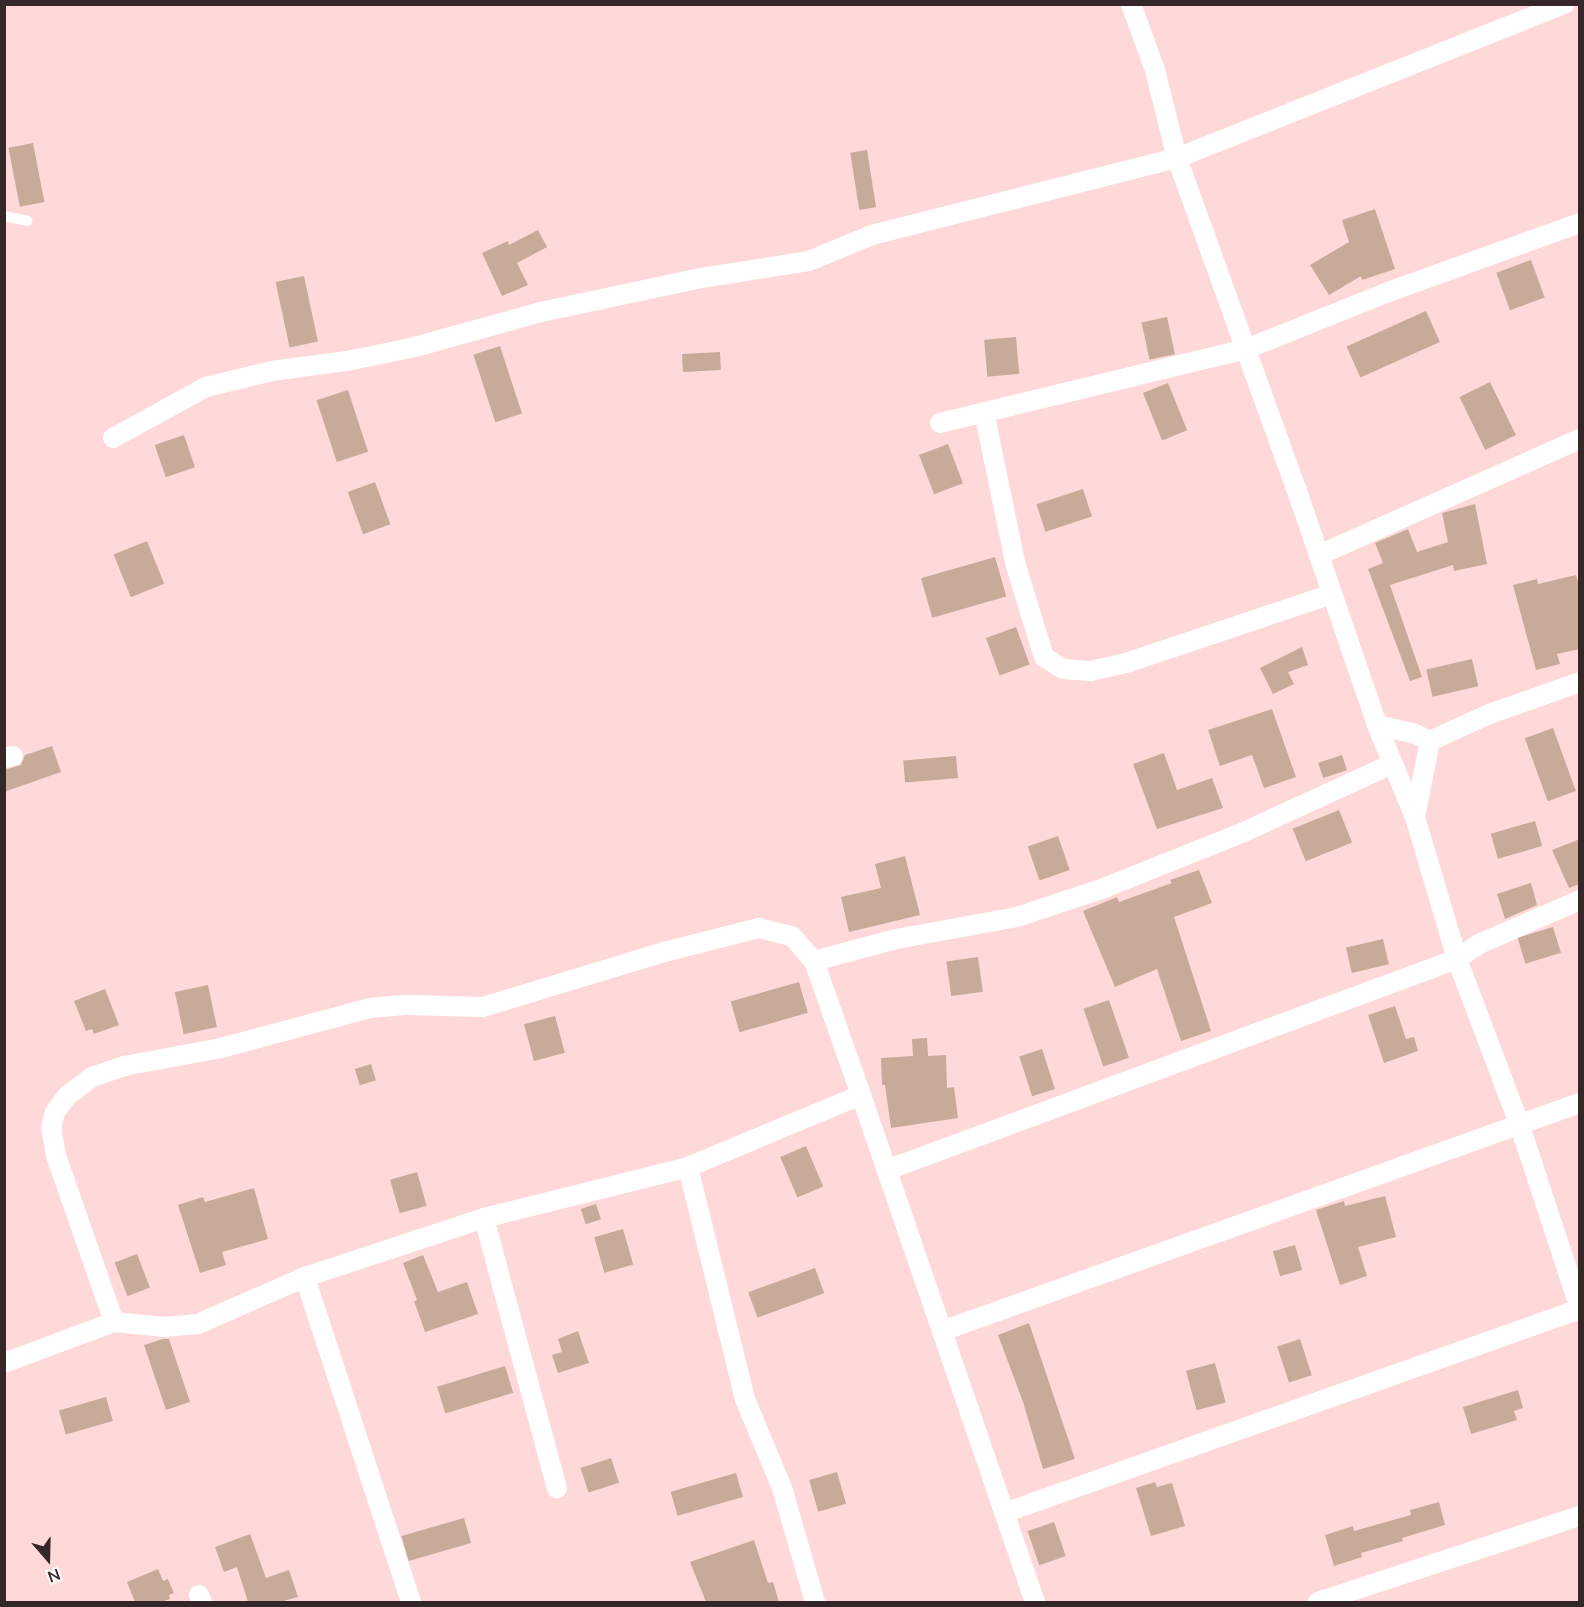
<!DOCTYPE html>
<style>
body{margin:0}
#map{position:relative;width:1584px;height:1607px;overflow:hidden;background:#ffd9d9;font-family:Mulish,sans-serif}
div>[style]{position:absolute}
.building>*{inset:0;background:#c8aa99;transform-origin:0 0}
.service>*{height:10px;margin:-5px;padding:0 5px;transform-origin:5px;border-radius:5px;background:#fff}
.minor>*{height:20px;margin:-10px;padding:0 10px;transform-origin:10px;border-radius:10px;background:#fff}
span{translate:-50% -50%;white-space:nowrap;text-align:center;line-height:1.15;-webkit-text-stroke:6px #fff;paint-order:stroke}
.frame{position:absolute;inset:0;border:6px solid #352727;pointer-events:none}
.north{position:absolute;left:18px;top:1529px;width:60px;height:60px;-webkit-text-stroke:4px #fff;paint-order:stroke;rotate:160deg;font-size:16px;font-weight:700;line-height:24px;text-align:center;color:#352727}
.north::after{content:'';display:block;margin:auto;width:21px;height:27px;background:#352727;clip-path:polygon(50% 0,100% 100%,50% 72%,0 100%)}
</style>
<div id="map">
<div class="building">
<i style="left:33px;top:143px;width:60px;height:25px;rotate:79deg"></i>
<i style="left:867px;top:150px;width:58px;height:17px;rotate:81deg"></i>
<i style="clip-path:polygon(1375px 209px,1395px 269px,1362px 280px,1361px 276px,1329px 295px,1310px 265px,1349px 242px,1342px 220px)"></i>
<i style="clip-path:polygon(538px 230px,547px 247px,517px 263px,528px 285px,502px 296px,482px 253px,508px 241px,509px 245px)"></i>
<i style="left:1531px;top:260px;width:40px;height:37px;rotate:70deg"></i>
<i style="left:304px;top:276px;width:67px;height:29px;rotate:78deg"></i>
<i style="left:1426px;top:311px;width:34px;height:87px;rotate:66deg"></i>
<i style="left:1167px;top:317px;width:38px;height:26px;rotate:78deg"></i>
<i style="left:1016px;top:337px;width:37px;height:32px;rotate:85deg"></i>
<i style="left:500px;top:346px;width:71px;height:28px;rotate:72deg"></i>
<i style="left:720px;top:352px;width:18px;height:38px;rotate:87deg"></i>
<i style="left:1490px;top:382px;width:59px;height:34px;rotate:64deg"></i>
<i style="left:1168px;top:383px;width:51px;height:27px;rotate:68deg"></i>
<i style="left:348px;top:390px;width:65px;height:33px;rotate:72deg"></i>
<i style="left:184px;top:435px;width:34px;height:31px;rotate:71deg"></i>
<i style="left:948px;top:444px;width:42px;height:31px;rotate:69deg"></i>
<i style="left:375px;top:482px;width:45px;height:29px;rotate:70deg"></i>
<i style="left:1083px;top:489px;width:29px;height:49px;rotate:72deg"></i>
<i style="clip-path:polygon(1475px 504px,1487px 564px,1454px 571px,1453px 565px,1390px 585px,1422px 677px,1410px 681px,1368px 569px,1383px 563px,1375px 543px,1408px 529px,1417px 552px,1448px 542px,1442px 513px)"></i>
<i style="left:147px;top:541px;width:46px;height:36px;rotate:68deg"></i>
<i style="left:995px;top:557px;width:41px;height:77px;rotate:74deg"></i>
<i style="clip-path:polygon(1576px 575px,1580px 589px,1580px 649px,1557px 654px,1560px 664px,1536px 670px,1513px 585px,1537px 579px,1538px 584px)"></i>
<i style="left:1016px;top:627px;width:40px;height:32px;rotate:70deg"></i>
<i style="clip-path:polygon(1302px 647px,1308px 665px,1288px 672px,1294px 684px,1273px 694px,1260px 668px)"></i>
<i style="left:1472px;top:659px;width:28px;height:47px;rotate:77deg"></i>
<i style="clip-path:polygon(1272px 709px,1296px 777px,1264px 788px,1252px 755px,1220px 766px,1208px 730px)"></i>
<i style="left:1553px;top:728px;width:67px;height:30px;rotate:70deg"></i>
<i style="clip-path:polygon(52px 746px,61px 772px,4px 792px,4px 770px,21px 765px,25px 755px)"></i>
<i style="clip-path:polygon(1164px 753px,1177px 790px,1212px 778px,1223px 808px,1157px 829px,1133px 764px)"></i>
<i style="left:1342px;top:755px;width:16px;height:25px;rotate:72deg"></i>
<i style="left:956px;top:756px;width:22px;height:53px;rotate:85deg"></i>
<i style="left:1339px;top:810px;width:35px;height:50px;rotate:68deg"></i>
<i style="left:1535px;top:821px;width:26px;height:46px;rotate:74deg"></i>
<i style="left:1058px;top:836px;width:36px;height:32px;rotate:71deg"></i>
<i style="clip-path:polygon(1580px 839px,1580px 884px,1569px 888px,1552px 850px)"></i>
<i style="clip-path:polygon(905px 856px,920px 915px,849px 932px,841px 897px,881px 888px,875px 864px)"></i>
<i style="clip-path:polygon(1199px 870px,1212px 903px,1174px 917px,1211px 1031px,1181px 1041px,1157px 969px,1115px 987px,1083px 911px,1117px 897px,1119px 902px,1172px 883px,1170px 880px)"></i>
<i style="clip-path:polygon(1531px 883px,1537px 905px,1505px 919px,1497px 894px)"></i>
<i style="left:1553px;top:927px;width:27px;height:37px;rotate:73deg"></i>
<i style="left:1383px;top:939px;width:26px;height:38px;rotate:77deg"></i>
<i style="left:978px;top:957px;width:35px;height:32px;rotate:82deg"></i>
<i style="left:799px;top:982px;width:32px;height:71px;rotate:74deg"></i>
<i style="left:208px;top:985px;width:43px;height:34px;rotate:78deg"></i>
<i style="clip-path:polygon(105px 989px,119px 1025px,94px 1034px,92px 1029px,86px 1031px,74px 1001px)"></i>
<i style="left:1109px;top:1000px;width:61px;height:27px;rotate:71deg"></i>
<i style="clip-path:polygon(1395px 1006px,1406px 1039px,1414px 1037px,1418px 1051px,1384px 1063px,1368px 1015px)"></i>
<i style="left:555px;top:1016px;width:38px;height:32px;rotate:75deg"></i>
<i style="clip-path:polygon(927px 1038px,928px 1056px,946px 1055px,947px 1088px,954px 1087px,958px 1118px,891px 1128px,885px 1085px,882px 1085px,881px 1058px,913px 1056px,912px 1039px)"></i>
<i style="left:1042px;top:1049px;width:42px;height:24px;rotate:72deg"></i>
<i style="left:371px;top:1064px;width:17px;height:17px;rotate:73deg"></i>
<i style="left:806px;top:1146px;width:44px;height:28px;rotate:67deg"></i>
<i style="left:417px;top:1172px;width:35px;height:28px;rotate:74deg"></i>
<i style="clip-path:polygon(254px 1188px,268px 1239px,222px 1252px,226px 1265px,200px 1273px,178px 1205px,203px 1197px,205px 1202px)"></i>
<i style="clip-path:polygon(1385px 1196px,1396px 1237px,1358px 1247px,1367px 1276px,1340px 1285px,1316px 1210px,1344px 1201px,1345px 1206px)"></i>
<i style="left:596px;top:1204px;width:16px;height:16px;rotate:72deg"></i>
<i style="left:623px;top:1229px;width:37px;height:30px;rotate:74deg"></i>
<i style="left:1295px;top:1245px;width:26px;height:23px;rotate:74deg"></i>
<i style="left:137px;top:1254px;width:36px;height:24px;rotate:69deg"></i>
<i style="clip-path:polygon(423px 1255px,438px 1292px,467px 1282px,478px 1314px,425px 1332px,414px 1301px,417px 1300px,403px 1263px)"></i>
<i style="left:815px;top:1268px;width:27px;height:71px;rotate:70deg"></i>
<i style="clip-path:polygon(1029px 1323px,1075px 1459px,1043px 1469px,1023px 1402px,998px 1335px)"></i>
<i style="clip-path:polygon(578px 1331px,589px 1363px,558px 1373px,552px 1355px,562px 1352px,558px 1339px)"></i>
<i style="clip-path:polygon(163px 1339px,169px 1339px,190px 1402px,166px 1410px,144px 1345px)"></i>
<i style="left:1300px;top:1339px;width:38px;height:24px;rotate:72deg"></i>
<i style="left:1215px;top:1363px;width:41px;height:30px;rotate:75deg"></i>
<i style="left:505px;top:1366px;width:28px;height:71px;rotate:73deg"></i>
<i style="clip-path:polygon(1518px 1390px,1523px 1408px,1514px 1411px,1517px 1420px,1471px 1434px,1463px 1407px)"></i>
<i style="left:106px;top:1397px;width:25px;height:49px;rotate:74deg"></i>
<i style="left:611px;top:1458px;width:26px;height:32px;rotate:72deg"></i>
<i style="left:837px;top:1472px;width:33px;height:29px;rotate:74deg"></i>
<i style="left:736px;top:1473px;width:25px;height:68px;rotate:74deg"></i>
<i style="clip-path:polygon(1155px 1482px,1157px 1487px,1172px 1483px,1185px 1526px,1151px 1536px,1136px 1488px)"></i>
<i style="clip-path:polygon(1439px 1502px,1445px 1525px,1402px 1538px,1403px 1541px,1361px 1553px,1362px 1557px,1334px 1566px,1325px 1535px,1353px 1526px,1354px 1531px,1411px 1515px,1410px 1510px)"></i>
<i style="left:464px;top:1518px;width:26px;height:65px;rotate:74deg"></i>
<i style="left:1054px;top:1522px;width:36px;height:28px;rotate:71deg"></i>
<i style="clip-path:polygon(250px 1534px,266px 1578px,289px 1570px,298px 1597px,280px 1602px,248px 1602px,237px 1567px,224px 1572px,215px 1547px)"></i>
<i style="clip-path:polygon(754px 1540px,768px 1583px,773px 1582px,779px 1602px,706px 1602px,690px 1562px)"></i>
<i style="clip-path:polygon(158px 1569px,163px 1581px,168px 1579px,174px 1593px,169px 1595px,170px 1599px,161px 1602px,135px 1602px,127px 1582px)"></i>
</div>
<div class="service">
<i style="left:4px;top:216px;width:24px;rotate:12deg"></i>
</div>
<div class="minor">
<i style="left:1131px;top:4px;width:70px;rotate:70deg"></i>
<i style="left:1155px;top:70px;width:91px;rotate:76deg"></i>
<i style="left:1177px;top:158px;width:351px;rotate:70.2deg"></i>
<i style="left:1296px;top:488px;width:250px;rotate:71.1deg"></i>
<i style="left:1377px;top:725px;width:100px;rotate:67.6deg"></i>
<i style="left:984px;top:412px;width:157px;rotate:78.3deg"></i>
<i style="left:1016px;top:566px;width:95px;rotate:72.9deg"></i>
<i style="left:1044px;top:657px;width:22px;rotate:32deg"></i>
<i style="left:1063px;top:669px;width:28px;rotate:4deg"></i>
<i style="left:1091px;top:671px;width:39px;rotate:-13deg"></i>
<i style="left:1129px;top:662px;width:214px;rotate:-18.5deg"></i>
<i style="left:940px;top:423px;width:315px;rotate:-13.6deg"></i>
<i style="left:1246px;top:349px;width:156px;rotate:-21.8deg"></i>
<i style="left:1391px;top:291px;width:201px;rotate:-19.8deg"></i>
<i style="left:113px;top:438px;width:106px;rotate:-28.7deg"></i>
<i style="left:206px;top:387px;width:68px;rotate:-13.6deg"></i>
<i style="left:272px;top:371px;width:76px;rotate:-7.6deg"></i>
<i style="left:347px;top:361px;width:65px;rotate:-11.5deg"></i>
<i style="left:411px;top:348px;width:135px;rotate:-15.5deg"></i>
<i style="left:541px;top:312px;width:164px;rotate:-12deg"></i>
<i style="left:701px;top:278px;width:109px;rotate:-8.9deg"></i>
<i style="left:809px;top:261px;width:68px;rotate:-22.4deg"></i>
<i style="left:872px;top:235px;width:315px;rotate:-14.2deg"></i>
<i style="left:1177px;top:158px;width:417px;rotate:-21.7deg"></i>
<i style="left:1319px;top:555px;width:286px;rotate:-24deg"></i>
<i style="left:1580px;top:682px;width:99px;rotate:160.5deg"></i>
<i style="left:1487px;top:715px;width:63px;rotate:155.5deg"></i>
<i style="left:1430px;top:741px;width:77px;rotate:101.2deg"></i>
<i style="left:1415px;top:817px;width:148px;rotate:73.5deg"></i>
<i style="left:1457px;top:959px;width:175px;rotate:69.3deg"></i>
<i style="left:1519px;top:1123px;width:196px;rotate:71.8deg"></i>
<i style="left:1377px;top:725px;width:37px;rotate:13deg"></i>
<i style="left:1413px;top:733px;width:19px;rotate:25deg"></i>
<i style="left:4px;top:758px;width:9px;rotate:-13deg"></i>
<i style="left:861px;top:1095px;width:536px;rotate:71.06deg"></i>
<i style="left:887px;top:1170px;width:608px;rotate:-20.31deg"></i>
<i style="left:1457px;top:959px;width:27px;rotate:-34deg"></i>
<i style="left:1479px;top:944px;width:110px;rotate:-23.5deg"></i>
<i style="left:484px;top:1218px;width:280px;rotate:74.9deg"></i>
<i style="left:305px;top:1277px;width:117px;rotate:156.3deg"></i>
<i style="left:198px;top:1324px;width:33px;rotate:175deg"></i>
<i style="left:165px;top:1327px;width:51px;rotate:-174.4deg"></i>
<i style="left:114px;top:1322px;width:177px;rotate:-109.2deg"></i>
<i style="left:56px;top:1155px;width:27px;rotate:-100deg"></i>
<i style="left:51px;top:1128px;width:16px;rotate:-76deg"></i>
<i style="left:55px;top:1112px;width:20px;rotate:-53deg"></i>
<i style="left:67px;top:1096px;width:31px;rotate:-37deg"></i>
<i style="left:92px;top:1077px;width:34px;rotate:-19deg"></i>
<i style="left:124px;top:1066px;width:99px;rotate:-10.5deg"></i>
<i style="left:221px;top:1048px;width:154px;rotate:-15deg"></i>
<i style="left:370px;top:1008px;width:38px;rotate:-5deg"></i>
<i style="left:408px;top:1005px;width:75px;rotate:1.5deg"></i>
<i style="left:483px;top:1007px;width:189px;rotate:-16.9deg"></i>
<i style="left:664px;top:952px;width:98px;rotate:-14.2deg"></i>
<i style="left:759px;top:928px;width:34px;rotate:14deg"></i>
<i style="left:792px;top:936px;width:33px;rotate:49deg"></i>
<i style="left:942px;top:1331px;width:678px;rotate:-19.67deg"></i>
<i style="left:4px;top:1363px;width:117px;rotate:-20.4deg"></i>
<i style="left:1004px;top:1513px;width:611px;rotate:-19.5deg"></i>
<i style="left:199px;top:1595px;width:8px;rotate:67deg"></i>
<i style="left:411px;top:1602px;width:342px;rotate:-108.1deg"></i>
<i style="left:305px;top:1277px;width:188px;rotate:-18.2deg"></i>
<i style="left:484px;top:1218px;width:210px;rotate:-14deg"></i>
<i style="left:815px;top:1602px;width:119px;rotate:-106.1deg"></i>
<i style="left:782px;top:1488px;width:96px;rotate:-112.6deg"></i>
<i style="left:745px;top:1399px;width:239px;rotate:-103.8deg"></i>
<i style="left:688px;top:1167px;width:187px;rotate:-22.6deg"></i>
<i style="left:861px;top:1095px;width:142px;rotate:-109.3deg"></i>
<i style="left:814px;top:961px;width:85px;rotate:-15deg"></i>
<i style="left:896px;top:939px;width:123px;rotate:-10.3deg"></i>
<i style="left:1017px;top:917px;width:92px;rotate:-18.4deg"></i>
<i style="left:1104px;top:888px;width:151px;rotate:-21.8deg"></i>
<i style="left:1244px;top:832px;width:163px;rotate:-24.7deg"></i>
<i style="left:1318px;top:1602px;width:276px;rotate:-18.2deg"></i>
</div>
<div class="frame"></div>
<div class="north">N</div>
</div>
